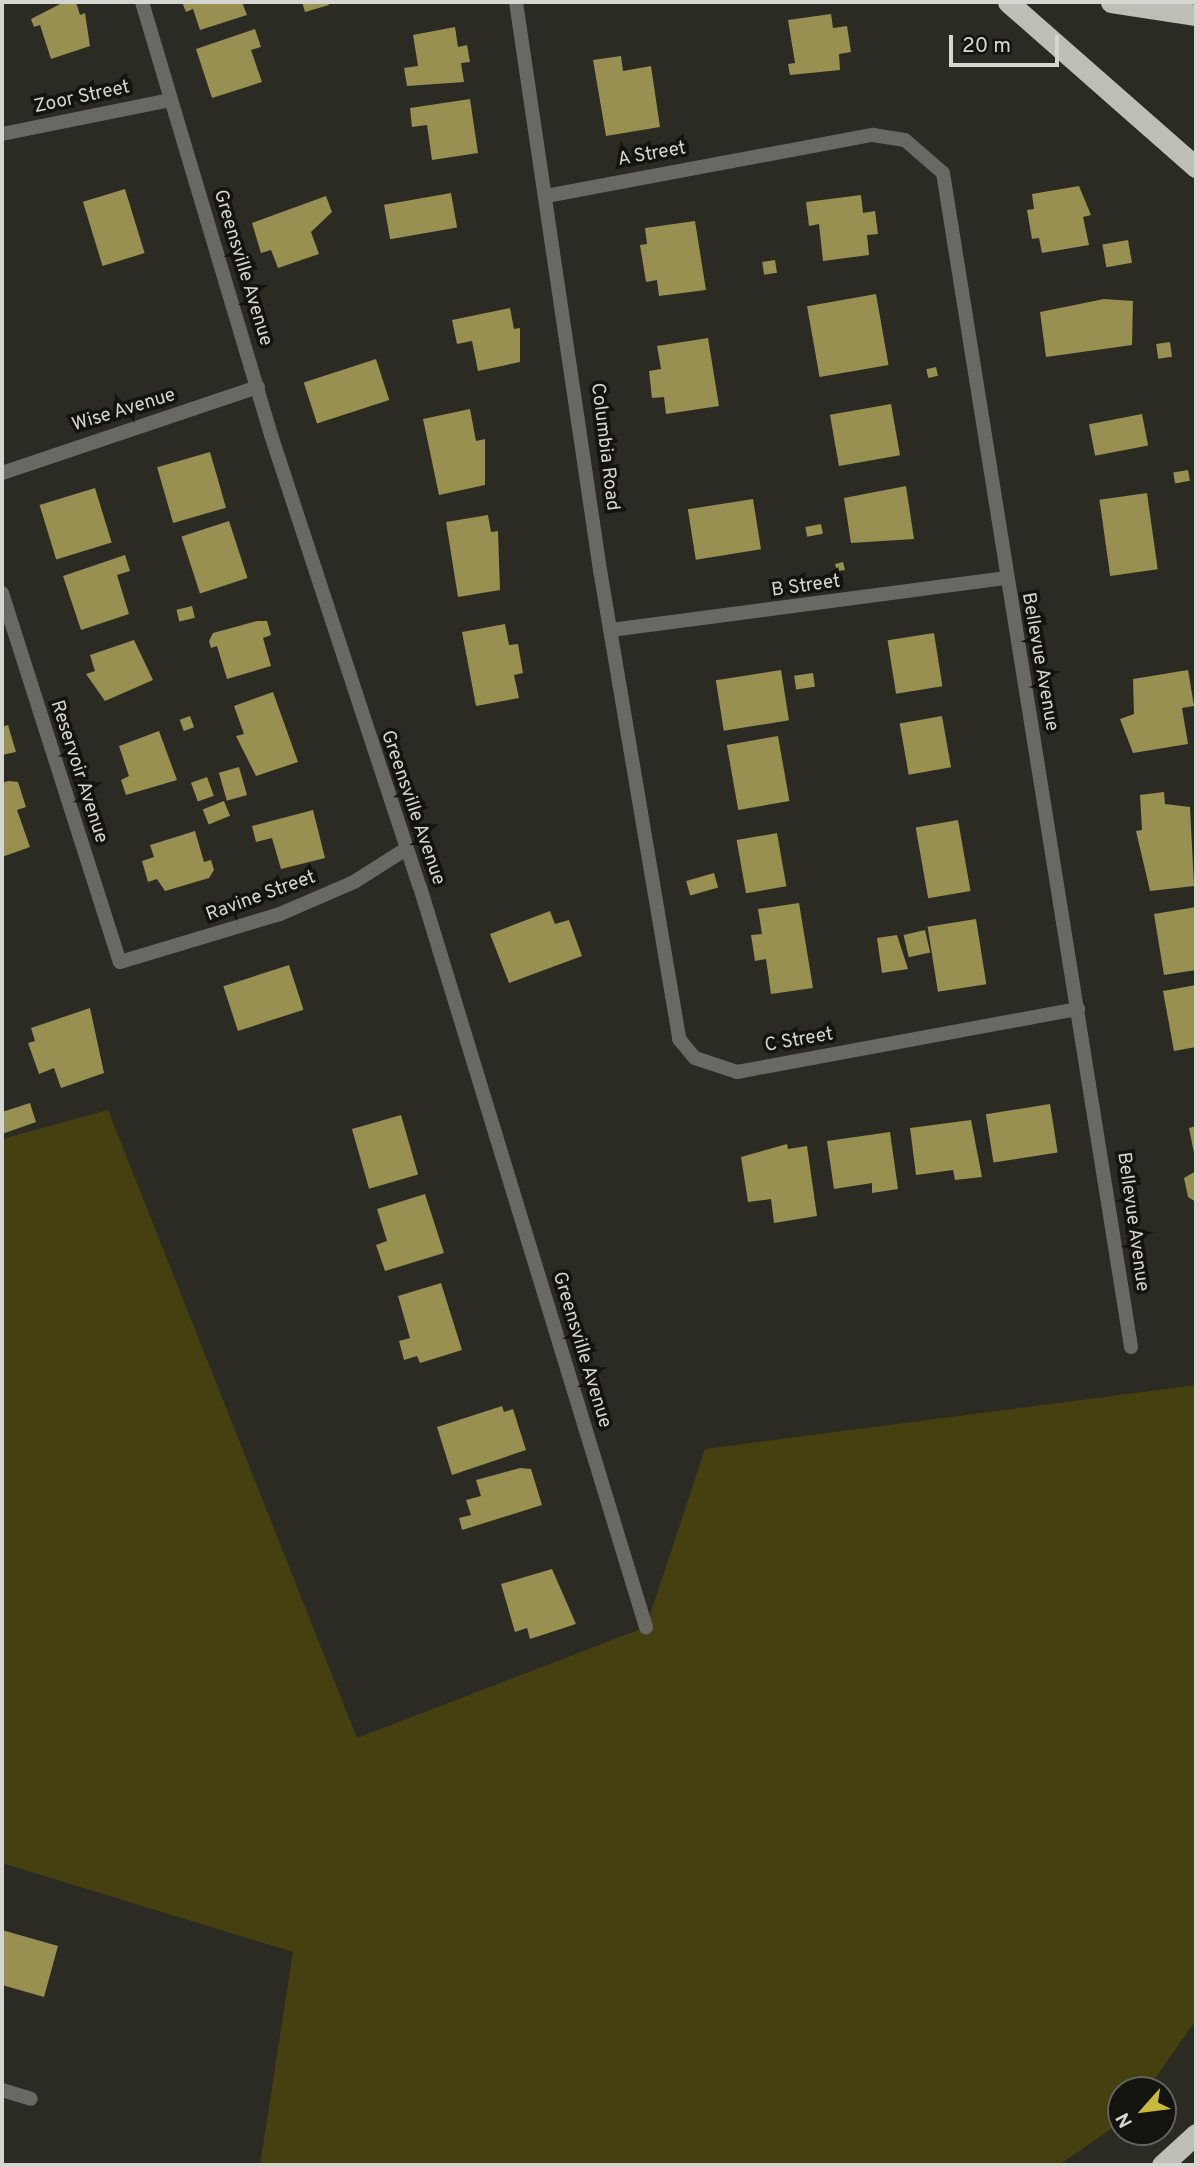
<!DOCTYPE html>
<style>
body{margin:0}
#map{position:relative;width:1198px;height:2167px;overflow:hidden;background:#2b2b23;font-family:Overpass,sans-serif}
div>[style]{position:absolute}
.green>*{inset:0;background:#45400f}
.building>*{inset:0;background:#979050;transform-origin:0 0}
.minor>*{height:14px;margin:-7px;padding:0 7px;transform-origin:7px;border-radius:7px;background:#696864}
.motorway>*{height:21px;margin:-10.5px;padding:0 10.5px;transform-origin:10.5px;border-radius:10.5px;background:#bfbeb4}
span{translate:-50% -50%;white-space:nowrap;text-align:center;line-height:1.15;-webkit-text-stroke:7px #13130f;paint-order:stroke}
.street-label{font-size:19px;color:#d6d6d1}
.frame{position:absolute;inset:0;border:4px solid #d6d6d1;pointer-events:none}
.north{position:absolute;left:1107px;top:2076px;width:70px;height:70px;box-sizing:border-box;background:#13130f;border:2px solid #61615d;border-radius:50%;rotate:242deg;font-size:19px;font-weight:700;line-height:28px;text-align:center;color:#d6d6d1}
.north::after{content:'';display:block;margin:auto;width:24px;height:32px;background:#c8bb3b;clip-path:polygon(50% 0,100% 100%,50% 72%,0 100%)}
.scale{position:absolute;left:949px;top:35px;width:110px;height:32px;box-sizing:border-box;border:4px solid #d6d6d1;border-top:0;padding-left:9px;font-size:21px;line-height:24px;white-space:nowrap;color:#d6d6d1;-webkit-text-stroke:5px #13130f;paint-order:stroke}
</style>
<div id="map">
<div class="green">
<i style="clip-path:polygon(108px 1110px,357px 1738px,646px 1627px,705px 1449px,1196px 1385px,1196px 2020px,1147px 2090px,1121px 2090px,1121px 2122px,1059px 2165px,260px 2165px,293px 1952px,2px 1863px,2px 1139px)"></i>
</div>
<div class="building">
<i style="clip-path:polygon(64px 2px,76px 2px,80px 15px,85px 13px,90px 46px,51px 59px,40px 25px,34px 27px,31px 19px)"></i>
<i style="clip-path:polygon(182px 2px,242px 2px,247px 15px,200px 30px,193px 9px,186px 12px)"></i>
<i style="clip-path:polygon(302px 2px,328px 2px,329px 5px,305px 12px)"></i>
<i style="clip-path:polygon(831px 14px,833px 28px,847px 26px,851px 52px,839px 54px,840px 70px,790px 75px,788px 64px,795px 63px,788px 20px)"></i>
<i style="clip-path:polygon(455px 27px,458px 47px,467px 45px,470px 62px,461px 63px,464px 82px,407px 86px,404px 68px,418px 66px,413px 35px)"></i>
<i style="clip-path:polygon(255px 29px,261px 47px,251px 50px,262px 82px,212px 98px,196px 49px)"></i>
<i style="clip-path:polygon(621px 56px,623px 71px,651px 66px,660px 127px,606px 136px,593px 60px)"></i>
<i style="clip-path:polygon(470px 99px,478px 153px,432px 160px,427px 125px,412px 127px,410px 108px)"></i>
<i style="clip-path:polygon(1079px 186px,1091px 215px,1083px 217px,1089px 245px,1042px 253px,1039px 238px,1032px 239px,1027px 210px,1034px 209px,1032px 194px)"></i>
<i style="left:125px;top:189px;width:67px;height:44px;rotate:73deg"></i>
<i style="left:451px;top:193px;width:35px;height:68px;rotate:80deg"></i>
<i style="clip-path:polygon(861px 195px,863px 213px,875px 211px,878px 234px,867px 235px,869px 255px,823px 261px,819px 224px,809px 226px,806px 202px)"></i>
<i style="clip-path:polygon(326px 196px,332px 212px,311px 232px,319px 254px,278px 268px,271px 250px,261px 253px,252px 223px)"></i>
<i style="clip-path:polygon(695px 221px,706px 290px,659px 296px,657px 280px,646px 282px,640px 245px,647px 244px,645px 228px)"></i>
<i style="left:1128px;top:240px;width:23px;height:26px;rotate:80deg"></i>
<i style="left:775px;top:260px;width:13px;height:13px;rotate:81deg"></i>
<i style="left:876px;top:294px;width:72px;height:70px;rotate:80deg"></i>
<i style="clip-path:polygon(1104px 299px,1133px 301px,1132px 345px,1046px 357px,1040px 312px)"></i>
<i style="clip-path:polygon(510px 308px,514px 329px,520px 328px,520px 362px,478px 371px,472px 341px,457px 344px,452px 320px)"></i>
<i style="clip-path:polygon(708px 338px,719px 406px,666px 414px,664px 397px,652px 398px,649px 371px,661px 369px,657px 346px)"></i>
<i style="left:1170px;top:342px;width:15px;height:14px;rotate:82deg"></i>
<i style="left:376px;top:359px;width:43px;height:76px;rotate:72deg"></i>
<i style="left:936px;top:367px;width:9px;height:10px;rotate:77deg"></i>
<i style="left:891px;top:404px;width:52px;height:62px;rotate:80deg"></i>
<i style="clip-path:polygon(470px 409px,476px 441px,485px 439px,485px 485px,439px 495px,423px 419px)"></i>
<i style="left:1142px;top:414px;width:32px;height:54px;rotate:79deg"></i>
<i style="left:210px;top:452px;width:58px;height:55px;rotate:74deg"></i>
<i style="left:1188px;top:470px;width:11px;height:15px;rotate:80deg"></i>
<i style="clip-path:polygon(906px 486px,914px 539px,851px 543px,844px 498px)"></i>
<i style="left:95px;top:488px;width:57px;height:58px;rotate:73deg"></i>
<i style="left:1147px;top:493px;width:77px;height:48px;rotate:82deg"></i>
<i style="left:753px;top:499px;width:51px;height:66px;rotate:81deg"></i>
<i style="clip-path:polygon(488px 515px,491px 532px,498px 531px,500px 590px,458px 597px,446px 522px)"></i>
<i style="left:229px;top:521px;width:60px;height:50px;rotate:72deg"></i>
<i style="left:821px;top:524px;width:10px;height:16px;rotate:79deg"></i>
<i style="clip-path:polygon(125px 555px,130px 571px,117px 575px,129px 614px,81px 630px,63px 576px)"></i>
<i style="clip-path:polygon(843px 562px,845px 570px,837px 571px,835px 564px)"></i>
<i style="left:192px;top:606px;width:12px;height:16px;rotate:76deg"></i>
<i style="clip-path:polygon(257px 621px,267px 621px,271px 635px,263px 638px,271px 666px,227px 679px,217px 646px,211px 648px,209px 641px,213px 633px)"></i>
<i style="clip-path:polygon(505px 624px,509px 645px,518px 644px,523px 673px,514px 675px,519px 698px,476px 706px,462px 632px)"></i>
<i style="left:934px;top:633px;width:54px;height:47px;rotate:81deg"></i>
<i style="clip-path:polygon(134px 640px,153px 680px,105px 701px,86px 674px,95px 671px,90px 655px)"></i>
<i style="left:781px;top:670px;width:51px;height:66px;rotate:81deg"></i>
<i style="clip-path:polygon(1188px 670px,1194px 706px,1182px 708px,1188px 744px,1133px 753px,1120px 719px,1134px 714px,1133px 679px)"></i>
<i style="left:813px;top:673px;width:14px;height:19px;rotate:82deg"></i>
<i style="clip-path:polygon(273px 692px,298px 762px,256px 776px,236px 736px,244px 734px,234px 706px)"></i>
<i style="left:190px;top:716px;width:12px;height:11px;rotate:70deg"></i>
<i style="left:942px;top:716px;width:52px;height:43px;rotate:80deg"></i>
<i style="clip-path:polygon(8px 725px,16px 752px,2px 755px,2px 727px)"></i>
<i style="clip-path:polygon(159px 731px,177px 780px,126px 795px,121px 780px,129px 776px,119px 746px)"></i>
<i style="left:778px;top:736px;width:66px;height:52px;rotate:80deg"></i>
<i style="left:239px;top:767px;width:29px;height:21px;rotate:74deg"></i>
<i style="left:207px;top:777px;width:20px;height:17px;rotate:70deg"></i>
<i style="clip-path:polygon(8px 781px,18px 782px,26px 807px,17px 810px,30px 847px,2px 857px,2px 783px)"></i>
<i style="clip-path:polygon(1164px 792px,1165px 804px,1190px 807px,1194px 886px,1150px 891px,1136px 831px,1142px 830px,1140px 795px)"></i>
<i style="left:224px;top:801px;width:16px;height:23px;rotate:68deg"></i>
<i style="clip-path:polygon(313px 810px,325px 858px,281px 869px,272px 838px,256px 842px,252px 826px)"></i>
<i style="left:958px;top:820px;width:72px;height:43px;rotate:80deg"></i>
<i style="clip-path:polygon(195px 831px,204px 862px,211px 860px,214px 870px,209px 878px,165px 891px,157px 879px,148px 882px,142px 861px,154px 857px,150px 845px)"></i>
<i style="left:777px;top:833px;width:54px;height:41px;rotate:80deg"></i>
<i style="left:714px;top:873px;width:15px;height:29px;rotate:74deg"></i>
<i style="clip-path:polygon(799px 903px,813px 988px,771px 994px,766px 959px,755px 961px,751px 935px,762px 934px,758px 909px)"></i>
<i style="clip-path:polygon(1196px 907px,1196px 970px,1164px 975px,1154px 914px)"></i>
<i style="clip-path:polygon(550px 911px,555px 924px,569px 920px,582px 956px,509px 983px,490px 934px)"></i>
<i style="left:976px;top:919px;width:66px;height:49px;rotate:81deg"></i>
<i style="left:925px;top:930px;width:23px;height:22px;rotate:77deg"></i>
<i style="clip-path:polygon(897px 935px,908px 969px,882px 973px,877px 938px)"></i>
<i style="left:289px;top:965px;width:47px;height:69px;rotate:72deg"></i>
<i style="clip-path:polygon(1196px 985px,1196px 1047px,1174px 1051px,1163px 991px)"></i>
<i style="clip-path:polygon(90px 1008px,104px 1073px,61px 1088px,54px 1068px,39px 1074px,28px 1043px,35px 1041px,31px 1028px)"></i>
<i style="clip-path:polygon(30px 1103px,36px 1122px,2px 1134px,2px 1112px)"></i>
<i style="left:1050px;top:1104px;width:49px;height:65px;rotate:81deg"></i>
<i style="left:401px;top:1115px;width:62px;height:51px;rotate:74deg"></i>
<i style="clip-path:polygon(971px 1120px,982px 1177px,955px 1180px,953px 1170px,916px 1175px,910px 1128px)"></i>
<i style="clip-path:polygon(1196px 1126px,1196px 1158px,1195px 1158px,1189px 1128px)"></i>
<i style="clip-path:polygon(890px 1132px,898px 1189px,872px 1193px,872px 1183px,834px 1189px,827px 1141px)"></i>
<i style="clip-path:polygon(787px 1144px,788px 1149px,807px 1146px,817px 1216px,774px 1223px,771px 1199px,748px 1202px,741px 1157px)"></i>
<i style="clip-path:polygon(1196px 1171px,1196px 1202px,1188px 1197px,1184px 1178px)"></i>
<i style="clip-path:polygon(425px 1194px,444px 1253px,385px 1271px,376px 1245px,387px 1241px,377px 1209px)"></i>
<i style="clip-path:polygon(441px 1283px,462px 1350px,420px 1363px,417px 1356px,404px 1360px,399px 1341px,410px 1338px,398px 1296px)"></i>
<i style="clip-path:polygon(502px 1406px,504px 1412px,513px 1409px,526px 1450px,452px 1475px,437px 1427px)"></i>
<i style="clip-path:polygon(520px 1468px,531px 1469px,542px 1505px,462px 1530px,459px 1518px,471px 1515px,466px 1500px,481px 1496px,476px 1480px)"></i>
<i style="clip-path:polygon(552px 1569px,576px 1624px,530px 1639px,527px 1628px,515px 1632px,501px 1584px)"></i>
<i style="clip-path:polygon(2px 1930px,58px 1946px,44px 1997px,2px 1985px)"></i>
</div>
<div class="minor">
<i style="left:142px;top:2px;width:452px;rotate:73.4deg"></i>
<i style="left:271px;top:435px;width:476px;rotate:71.8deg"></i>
<i style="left:420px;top:887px;width:774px;rotate:73.02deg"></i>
<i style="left:516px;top:2px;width:574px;rotate:81.59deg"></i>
<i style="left:600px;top:570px;width:476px;rotate:80.4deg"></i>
<i style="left:679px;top:1039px;width:25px;rotate:50deg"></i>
<i style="left:695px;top:1058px;width:44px;rotate:18.4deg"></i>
<i style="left:737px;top:1072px;width:347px;rotate:-10.5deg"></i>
<i style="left:2px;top:134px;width:171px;rotate:-11.4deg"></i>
<i style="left:546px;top:196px;width:333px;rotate:-10.6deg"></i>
<i style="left:873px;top:135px;width:32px;rotate:9deg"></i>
<i style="left:905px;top:140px;width:50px;rotate:41deg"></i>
<i style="left:943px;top:173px;width:1189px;rotate:80.9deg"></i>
<i style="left:2px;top:473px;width:270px;rotate:-18.6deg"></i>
<i style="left:2px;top:593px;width:387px;rotate:72.3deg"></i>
<i style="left:120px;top:962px;width:167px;rotate:-16.7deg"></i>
<i style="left:280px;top:914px;width:81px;rotate:-23.4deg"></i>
<i style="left:354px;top:882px;width:62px;rotate:-32.4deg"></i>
<i style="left:611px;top:630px;width:397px;rotate:-7.5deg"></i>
<i style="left:2px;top:2090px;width:30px;rotate:17deg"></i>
</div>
<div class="motorway">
<i style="left:1008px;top:2px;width:250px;rotate:41.3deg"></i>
<i style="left:1111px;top:2px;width:86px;rotate:8.7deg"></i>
<i style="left:1162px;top:2165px;width:46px;rotate:-42.4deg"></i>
</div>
<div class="street-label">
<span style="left:82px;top:98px;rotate:-12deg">Zoor Street</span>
<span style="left:652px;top:155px;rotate:-10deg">A Street</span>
<span style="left:242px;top:268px;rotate:73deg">Greensville Avenue</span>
<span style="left:124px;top:411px;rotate:-17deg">Wise Avenue</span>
<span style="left:604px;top:447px;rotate:83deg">Columbia Road</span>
<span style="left:806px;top:587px;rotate:-8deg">B Street</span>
<span style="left:1039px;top:662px;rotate:80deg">Bellevue Avenue</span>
<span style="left:78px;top:772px;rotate:72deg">Reservoir Avenue</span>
<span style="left:412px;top:808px;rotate:71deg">Greensville Avenue</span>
<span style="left:261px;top:897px;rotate:-20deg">Ravine Street</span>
<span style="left:799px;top:1041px;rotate:-10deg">C Street</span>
<span style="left:1132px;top:1222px;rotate:82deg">Bellevue Avenue</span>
<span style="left:581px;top:1350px;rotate:73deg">Greensville Avenue</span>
</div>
<div class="frame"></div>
<div class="north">N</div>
<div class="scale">20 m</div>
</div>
